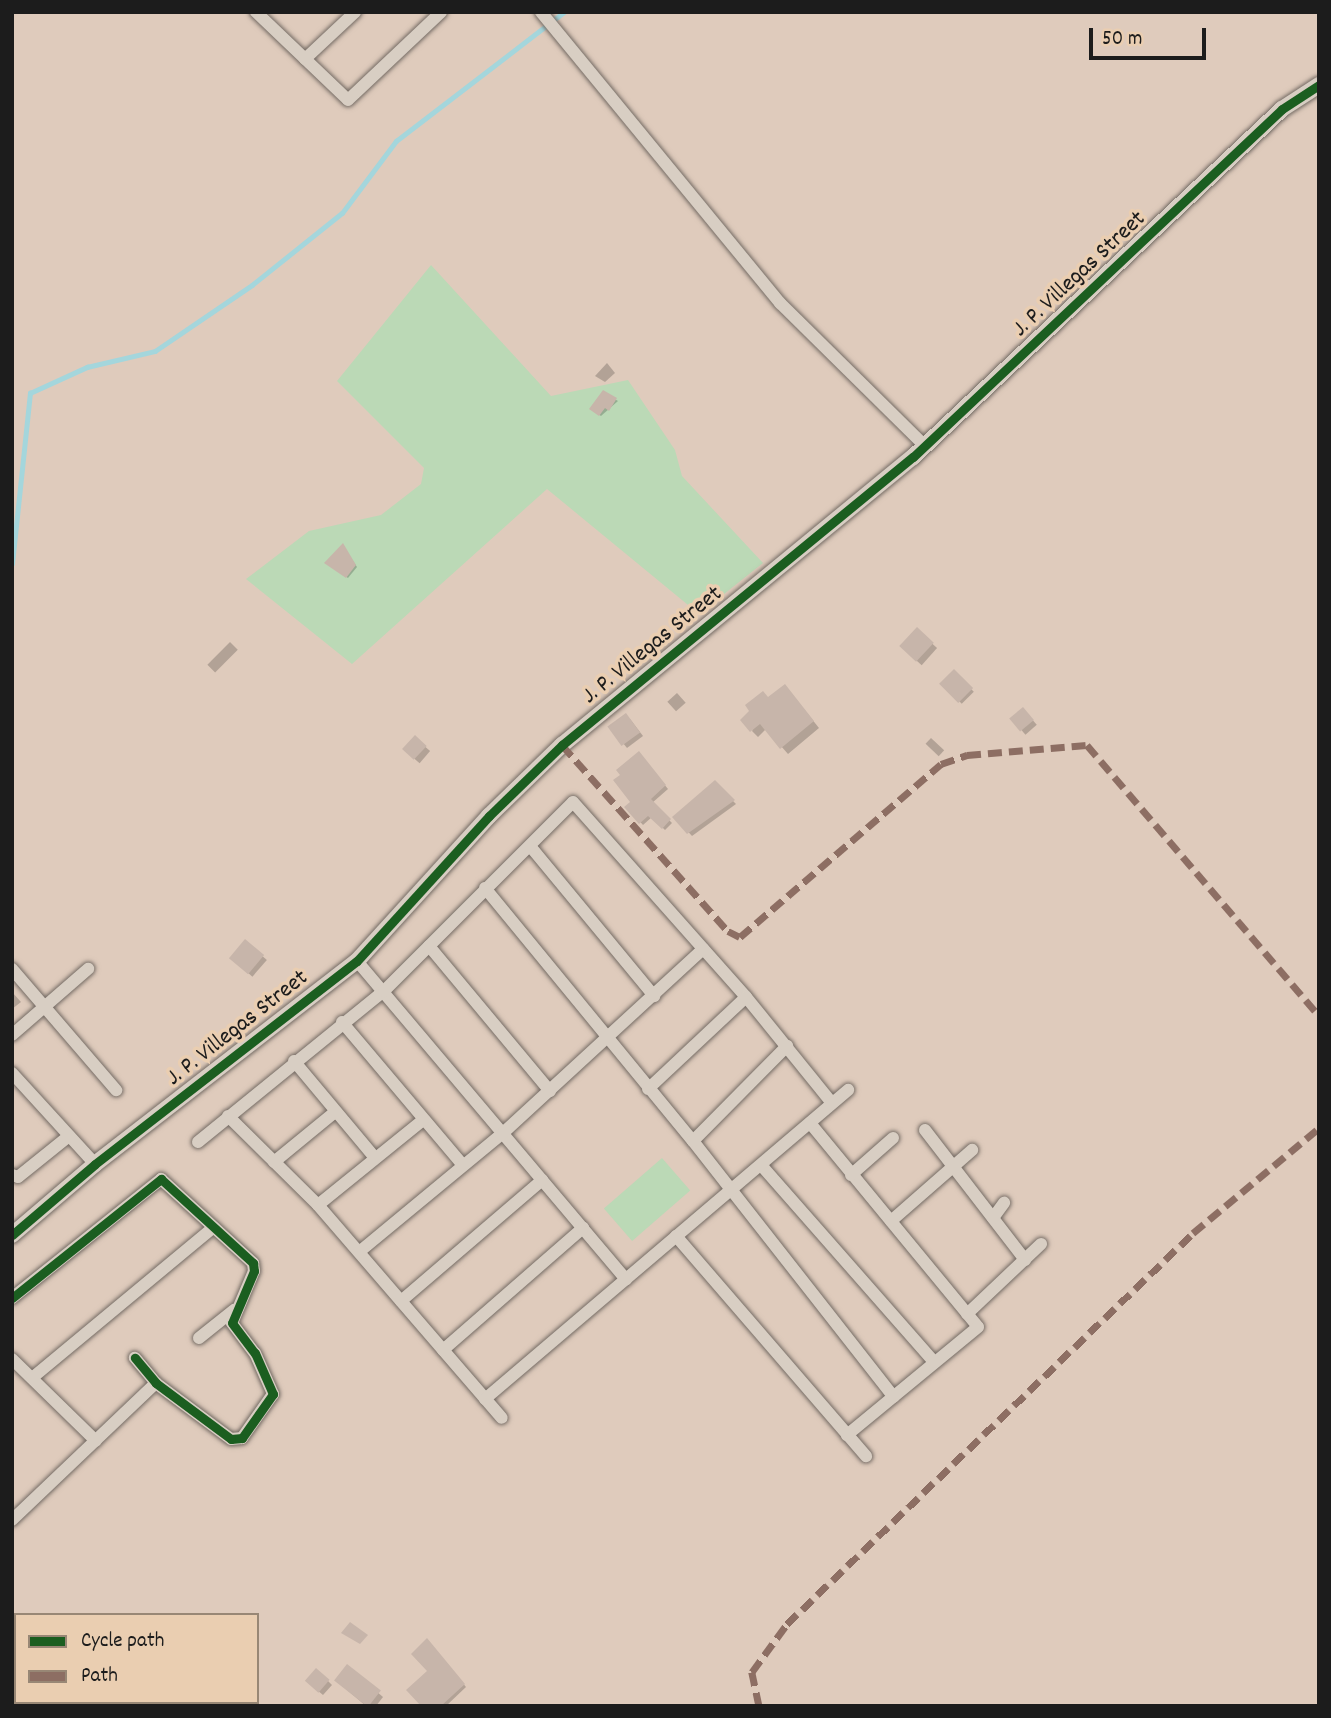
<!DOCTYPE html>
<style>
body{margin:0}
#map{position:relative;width:1331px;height:1718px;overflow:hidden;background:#dfcbbc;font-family:Dekko,sans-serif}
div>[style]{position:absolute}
.green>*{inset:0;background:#bbd9b6;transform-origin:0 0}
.shadow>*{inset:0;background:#0003;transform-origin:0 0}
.stream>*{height:4.5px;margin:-2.25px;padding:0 2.25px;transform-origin:2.25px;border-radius:2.25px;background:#a4d6dc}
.building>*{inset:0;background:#c7b5aa;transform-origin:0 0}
.roads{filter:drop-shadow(0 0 2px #746b64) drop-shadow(0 0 2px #746b64)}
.minor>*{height:12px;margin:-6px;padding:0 6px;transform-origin:6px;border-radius:6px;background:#d8cec3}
.tertiary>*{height:16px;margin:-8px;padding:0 8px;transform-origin:8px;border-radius:8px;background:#d8cec3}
.quiet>*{height:7px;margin-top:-3.5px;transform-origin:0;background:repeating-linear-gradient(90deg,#8d6e63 0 14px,transparent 0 21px)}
.cycleway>*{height:9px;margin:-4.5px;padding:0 4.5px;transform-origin:4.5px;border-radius:4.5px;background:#1b5e20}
span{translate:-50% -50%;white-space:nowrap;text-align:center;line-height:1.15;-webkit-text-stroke:7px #eaceb1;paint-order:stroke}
.street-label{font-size:24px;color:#1c1c1c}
.frame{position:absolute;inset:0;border:14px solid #1c1c1c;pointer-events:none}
.legend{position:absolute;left:14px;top:1613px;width:245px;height:91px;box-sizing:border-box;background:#eaceb1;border:2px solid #988775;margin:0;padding:9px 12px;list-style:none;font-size:21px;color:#1c1c1c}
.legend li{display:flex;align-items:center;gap:14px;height:35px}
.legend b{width:35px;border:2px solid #988775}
.scale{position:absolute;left:1089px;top:28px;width:117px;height:32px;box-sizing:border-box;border:4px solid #1c1c1c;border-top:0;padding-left:9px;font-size:21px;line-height:24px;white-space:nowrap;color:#1c1c1c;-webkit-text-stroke:5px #eaceb1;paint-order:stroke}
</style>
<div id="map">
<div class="green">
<i style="clip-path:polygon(431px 265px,551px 396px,628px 380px,675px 450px,682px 476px,763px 563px,699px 614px,547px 489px,352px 664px,246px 579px,309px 531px,381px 515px,421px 484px,424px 468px,337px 381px)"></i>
<i style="left:662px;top:1158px;width:43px;height:77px;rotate:49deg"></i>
</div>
<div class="shadow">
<i style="clip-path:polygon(607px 363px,615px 373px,605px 382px,595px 376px)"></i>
<i style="clip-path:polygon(603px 392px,618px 401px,601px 416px,591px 409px)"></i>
<i style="clip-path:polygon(343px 546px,357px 567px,348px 578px,326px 563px)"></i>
<i style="left:917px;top:630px;width:27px;height:23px;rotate:42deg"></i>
<i style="left:230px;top:642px;width:11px;height:32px;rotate:45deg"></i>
<i style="left:954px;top:672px;width:28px;height:17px;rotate:45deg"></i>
<i style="left:677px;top:693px;width:13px;height:13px;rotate:48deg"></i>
<i style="clip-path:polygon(791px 693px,819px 728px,788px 754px,766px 729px,758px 737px,752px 731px,769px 699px)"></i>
<i style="left:1023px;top:709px;width:21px;height:15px;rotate:49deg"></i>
<i style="clip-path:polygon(630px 719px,643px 736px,627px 748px,610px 727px)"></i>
<i style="left:415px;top:738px;width:20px;height:16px;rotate:41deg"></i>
<i style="left:931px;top:738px;width:18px;height:8px;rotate:43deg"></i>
<i style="clip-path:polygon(641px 756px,668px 789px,652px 803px,672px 823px,665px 830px,652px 817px,643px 825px,627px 807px,633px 802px,622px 775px)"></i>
<i style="clip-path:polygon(715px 783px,736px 804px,692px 836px,675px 817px)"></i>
<i style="left:245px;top:941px;width:29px;height:22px;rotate:41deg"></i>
<i style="clip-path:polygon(12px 992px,21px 1002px,12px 1009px)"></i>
<i style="clip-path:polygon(427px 1641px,466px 1687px,446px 1706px,423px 1706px,429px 1671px)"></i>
<i style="clip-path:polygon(347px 1666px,383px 1697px,376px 1706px,366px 1706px,340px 1684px)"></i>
<i style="clip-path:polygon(328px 1681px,332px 1685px,323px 1695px,311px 1685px)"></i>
<i style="clip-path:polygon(16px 1686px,16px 1702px,58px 1705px,12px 1706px)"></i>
</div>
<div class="stream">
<i style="left:12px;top:564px;width:172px;rotate:-84deg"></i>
<i style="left:30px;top:393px;width:63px;rotate:-24.5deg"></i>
<i style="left:87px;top:367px;width:70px;rotate:-13.2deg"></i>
<i style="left:155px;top:351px;width:117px;rotate:-34.2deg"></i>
<i style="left:252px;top:285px;width:115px;rotate:-38.7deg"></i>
<i style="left:342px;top:213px;width:90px;rotate:-53.1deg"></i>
<i style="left:396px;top:141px;width:212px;rotate:-37.5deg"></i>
</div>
<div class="building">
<i style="clip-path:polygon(603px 390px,617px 398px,609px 411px,605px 408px,599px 416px,589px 409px)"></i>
<i style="clip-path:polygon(343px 543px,356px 565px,346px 578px,324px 563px)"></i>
<i style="left:917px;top:627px;width:23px;height:26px;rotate:43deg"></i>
<i style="left:954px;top:669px;width:27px;height:21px;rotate:45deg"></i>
<i style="clip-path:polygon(785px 684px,814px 721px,780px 749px,760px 724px,750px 732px,740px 720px,749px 711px,745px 705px,763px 691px,768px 697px)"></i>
<i style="left:1023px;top:707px;width:17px;height:18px;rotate:50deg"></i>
<i style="left:626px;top:713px;width:24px;height:23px;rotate:54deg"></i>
<i style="left:415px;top:735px;width:16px;height:19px;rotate:43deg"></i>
<i style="clip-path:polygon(639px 751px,666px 785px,651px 799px,671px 819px,662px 829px,648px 816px,639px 824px,624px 807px,630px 802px,613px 780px,620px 775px,616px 770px)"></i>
<i style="clip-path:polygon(715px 780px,735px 800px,687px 834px,672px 817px)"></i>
<i style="left:245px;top:939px;width:25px;height:25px;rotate:40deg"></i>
<i style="clip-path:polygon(350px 1622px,368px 1635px,360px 1644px,341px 1633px)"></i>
<i style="clip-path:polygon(427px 1638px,465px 1684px,441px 1706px,421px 1706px,406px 1690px,427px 1671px,411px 1654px)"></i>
<i style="left:347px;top:1664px;width:43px;height:21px;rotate:38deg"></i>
<i style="left:316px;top:1668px;width:18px;height:17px;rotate:41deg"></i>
</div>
<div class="roads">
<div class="minor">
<i style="left:256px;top:12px;width:127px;rotate:43.7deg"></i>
<i style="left:348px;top:100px;width:128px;rotate:-43.4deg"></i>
<i style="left:541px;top:12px;width:377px;rotate:50.6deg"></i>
<i style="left:780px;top:303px;width:204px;rotate:44.6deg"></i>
<i style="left:305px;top:59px;width:69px;rotate:-43.2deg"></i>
<i style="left:530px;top:846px;width:195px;rotate:50.4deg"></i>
<i style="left:485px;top:888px;width:328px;rotate:50.6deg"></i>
<i style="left:693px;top:1141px;width:325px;rotate:51.9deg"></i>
<i style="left:429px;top:946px;width:189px;rotate:50.2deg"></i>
<i style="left:357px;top:961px;width:417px;rotate:49.8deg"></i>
<i style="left:12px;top:969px;width:160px;rotate:49.3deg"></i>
<i style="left:342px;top:1022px;width:186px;rotate:49.8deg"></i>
<i style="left:12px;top:1035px;width:101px;rotate:-41deg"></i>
<i style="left:294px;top:1061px;width:126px;rotate:50.1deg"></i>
<i style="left:12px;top:1073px;width:123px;rotate:47.6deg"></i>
<i style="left:648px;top:1089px;width:134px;rotate:-43.2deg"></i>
<i style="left:228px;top:1116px;width:127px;rotate:44.7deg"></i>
<i style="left:318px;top:1205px;width:135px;rotate:-39deg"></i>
<i style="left:810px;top:1123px;width:264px;rotate:50.5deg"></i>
<i style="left:978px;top:1327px;width:170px;rotate:140.5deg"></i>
<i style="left:925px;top:1130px;width:164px;rotate:52.4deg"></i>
<i style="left:693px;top:1141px;width:134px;rotate:-45.3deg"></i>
<i style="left:198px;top:1142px;width:240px;rotate:-39.1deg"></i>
<i style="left:384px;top:991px;width:267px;rotate:-45deg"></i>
<i style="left:573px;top:802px;width:261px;rotate:48.4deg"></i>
<i style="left:746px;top:997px;width:135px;rotate:51deg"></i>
<i style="left:274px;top:1162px;width:79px;rotate:-39.3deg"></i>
<i style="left:761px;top:1165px;width:262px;rotate:48.7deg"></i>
<i style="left:12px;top:1175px;width:6px;rotate:18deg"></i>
<i style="left:18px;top:1177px;width:65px;rotate:-38.8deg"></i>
<i style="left:851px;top:1175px;width:56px;rotate:-41.4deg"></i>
<i style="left:318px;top:1205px;width:281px;rotate:49.2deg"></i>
<i style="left:993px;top:1218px;width:19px;rotate:-54deg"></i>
<i style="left:891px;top:1221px;width:108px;rotate:-41.2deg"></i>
<i style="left:676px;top:1236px;width:291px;rotate:49.2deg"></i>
<i style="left:359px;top:1252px;width:187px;rotate:-39.6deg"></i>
<i style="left:503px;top:1133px;width:272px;rotate:-42.6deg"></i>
<i style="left:12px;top:1298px;width:191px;rotate:-38.6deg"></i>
<i style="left:161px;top:1179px;width:125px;rotate:42.4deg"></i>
<i style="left:253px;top:1263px;width:8px;rotate:83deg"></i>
<i style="left:254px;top:1271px;width:56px;rotate:112.9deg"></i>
<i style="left:232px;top:1323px;width:38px;rotate:53deg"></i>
<i style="left:255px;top:1353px;width:45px;rotate:66.3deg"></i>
<i style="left:273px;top:1394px;width:54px;rotate:125.2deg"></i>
<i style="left:242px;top:1438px;width:11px;rotate:175deg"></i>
<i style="left:231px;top:1439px;width:94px;rotate:-143.3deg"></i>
<i style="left:156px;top:1383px;width:33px;rotate:-130deg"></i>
<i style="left:401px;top:1301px;width:186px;rotate:-40.6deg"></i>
<i style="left:967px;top:1314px;width:102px;rotate:-43.4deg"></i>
<i style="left:199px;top:1338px;width:45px;rotate:-38.7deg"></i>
<i style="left:443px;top:1350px;width:186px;rotate:-41.1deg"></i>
<i style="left:12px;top:1359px;width:117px;rotate:44.3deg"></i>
<i style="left:32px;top:1378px;width:236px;rotate:-39.7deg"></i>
<i style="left:485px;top:1399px;width:477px;rotate:-40.4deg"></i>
<i style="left:12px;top:1520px;width:199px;rotate:-43.6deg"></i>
</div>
<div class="tertiary">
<i style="left:12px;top:1235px;width:109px;rotate:-40.5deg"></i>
<i style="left:95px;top:1164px;width:331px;rotate:-37.8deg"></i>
<i style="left:357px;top:961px;width:196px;rotate:-47.7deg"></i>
<i style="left:489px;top:816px;width:102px;rotate:-44.2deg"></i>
<i style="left:562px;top:745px;width:454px;rotate:-39.4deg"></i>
<i style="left:913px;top:457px;width:507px;rotate:-43.32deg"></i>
<i style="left:1282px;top:109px;width:44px;rotate:-33deg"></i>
</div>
</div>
<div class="quiet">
<i style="left:562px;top:745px;width:249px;rotate:48.3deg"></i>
<i style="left:728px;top:931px;width:13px;rotate:27deg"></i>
<i style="left:740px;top:937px;width:265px;rotate:-40.7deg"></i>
<i style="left:941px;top:764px;width:28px;rotate:-19deg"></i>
<i style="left:967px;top:755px;width:120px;rotate:-4.8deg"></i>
<i style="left:1087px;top:745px;width:357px;rotate:49.4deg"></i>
<i style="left:759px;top:1706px;width:35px;rotate:-102deg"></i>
<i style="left:752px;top:1672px;width:59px;rotate:-53.9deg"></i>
<i style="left:787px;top:1624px;width:564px;rotate:-43.92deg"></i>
<i style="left:1193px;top:1233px;width:164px;rotate:-39.8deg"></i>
</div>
<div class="cycleway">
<i style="left:12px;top:1235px;width:109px;rotate:-40.5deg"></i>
<i style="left:95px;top:1164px;width:331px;rotate:-37.8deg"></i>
<i style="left:357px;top:961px;width:196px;rotate:-47.7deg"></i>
<i style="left:489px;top:816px;width:102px;rotate:-44.2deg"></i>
<i style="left:562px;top:745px;width:454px;rotate:-39.4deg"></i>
<i style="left:913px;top:457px;width:507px;rotate:-43.32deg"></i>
<i style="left:1282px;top:109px;width:44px;rotate:-33deg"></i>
<i style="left:12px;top:1298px;width:191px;rotate:-38.6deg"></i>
<i style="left:161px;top:1179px;width:125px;rotate:42.4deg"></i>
<i style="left:253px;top:1263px;width:8px;rotate:83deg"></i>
<i style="left:254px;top:1271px;width:56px;rotate:112.9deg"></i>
<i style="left:232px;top:1323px;width:38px;rotate:53deg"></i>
<i style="left:255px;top:1353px;width:45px;rotate:66.3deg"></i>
<i style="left:273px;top:1394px;width:54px;rotate:125.2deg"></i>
<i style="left:242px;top:1438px;width:11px;rotate:175deg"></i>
<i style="left:231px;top:1439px;width:94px;rotate:-143.3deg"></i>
<i style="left:156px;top:1383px;width:33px;rotate:-130deg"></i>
</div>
<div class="street-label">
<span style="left:1080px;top:275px;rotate:-43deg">J. P. Villegas Street</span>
<span style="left:653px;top:646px;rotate:-39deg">J. P. Villegas Street</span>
<span style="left:238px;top:1029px;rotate:-38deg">J. P. Villegas Street</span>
</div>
<div class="frame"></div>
<ul class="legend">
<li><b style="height:9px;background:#1b5e20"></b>Cycle path</li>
<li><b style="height:9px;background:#8d6e63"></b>Path</li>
</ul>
<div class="scale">50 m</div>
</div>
